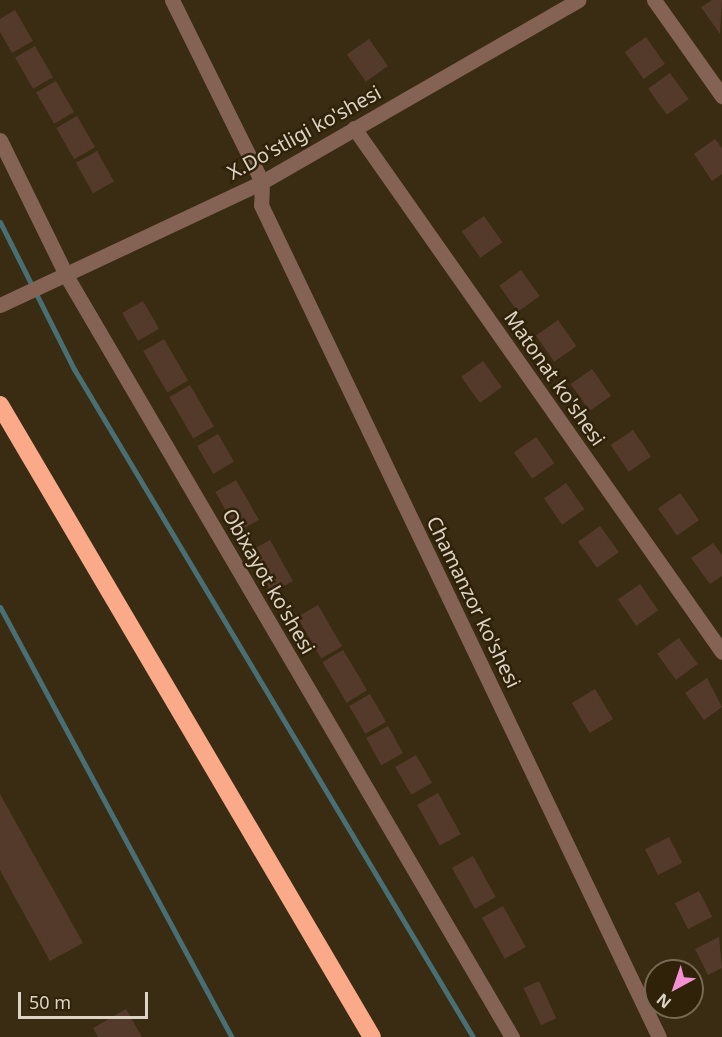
<!DOCTYPE html>
<style>
body{margin:0}
#map{position:relative;width:722px;height:1037px;overflow:hidden;background:#3a2c12;font-family:"Noto Sans",sans-serif}
div>[style]{position:absolute}
.stream>*{height:5px;margin:-2.5px;padding:0 2.5px;transform-origin:2.5px;border-radius:2.5px;background:#476f74}
.building>*{inset:0;background:#543a2a;transform-origin:0 0}
.minor>*{height:15px;margin:-7.5px;padding:0 7.5px;transform-origin:7.5px;border-radius:7.5px;background:#846355}
.highway>*{height:18px;margin:-9px;padding:0 9px;transform-origin:9px;border-radius:9px;background:#faaa88}
span{translate:-50% -50%;white-space:nowrap;text-align:center;line-height:1.15;-webkit-text-stroke:5px #302208;paint-order:stroke}
.street-label{font-size:20px;color:#dcd3c4}
.north{position:absolute;left:644px;top:959px;width:60px;height:60px;box-sizing:border-box;background:#302208;border:2px solid #756953;border-radius:50%;rotate:220deg;font-size:16px;font-weight:700;line-height:24px;text-align:center;color:#dcd3c4}
.north::after{content:'';display:block;margin:auto;width:21px;height:27px;background:#f491d4;clip-path:polygon(50% 0,100% 100%,50% 72%,0 100%)}
.scale{position:absolute;left:18px;top:992px;width:130px;height:27px;box-sizing:border-box;border:3px solid #dcd3c4;border-top:0;padding-left:8px;font-size:18px;line-height:21px;white-space:nowrap;color:#dcd3c4;-webkit-text-stroke:4px #302208;paint-order:stroke}
</style>
<div id="map">
<div class="stream">
<i style="left:0;top:222px;width:165px;rotate:63.3deg"></i>
<i style="left:74px;top:369px;width:778px;rotate:59.15deg"></i>
<i style="left:0;top:607px;width:489px;rotate:61.7deg"></i>
</div>
<div class="building">
<i style="clip-path:polygon(712px 0,722px 0,720px 34px,701px 7px)"></i>
<i style="clip-path:polygon(15px 10px,33px 41px,12px 53px,0 32px,0 19px)"></i>
<i style="left:646px;top:37px;width:33px;height:26px;rotate:55deg"></i>
<i style="left:369px;top:39px;width:33px;height:27px;rotate:55deg"></i>
<i style="left:35px;top:46px;width:36px;height:23px;rotate:60deg"></i>
<i style="left:670px;top:73px;width:32px;height:27px;rotate:54deg"></i>
<i style="left:56px;top:81px;width:36px;height:23px;rotate:60deg"></i>
<i style="left:77px;top:116px;width:36px;height:24px;rotate:60deg"></i>
<i style="clip-path:polygon(715px 139px,722px 148px,722px 174px,712px 181px,694px 154px)"></i>
<i style="left:97px;top:151px;width:35px;height:24px;rotate:61deg"></i>
<i style="left:484px;top:216px;width:32px;height:27px;rotate:55deg"></i>
<i style="left:521px;top:270px;width:32px;height:27px;rotate:54deg"></i>
<i style="left:143px;top:301px;width:32px;height:24px;rotate:60deg"></i>
<i style="left:558px;top:320px;width:32px;height:27px;rotate:55deg"></i>
<i style="left:164px;top:339px;width:48px;height:24px;rotate:60deg"></i>
<i style="left:483px;top:361px;width:32px;height:27px;rotate:54deg"></i>
<i style="left:592px;top:369px;width:33px;height:26px;rotate:55deg"></i>
<i style="left:190px;top:385px;width:48px;height:24px;rotate:60deg"></i>
<i style="left:633px;top:430px;width:32px;height:27px;rotate:56deg"></i>
<i style="left:218px;top:434px;width:32px;height:24px;rotate:60deg"></i>
<i style="left:536px;top:437px;width:32px;height:27px;rotate:55deg"></i>
<i style="left:236px;top:480px;width:46px;height:24px;rotate:60deg"></i>
<i style="left:566px;top:483px;width:32px;height:27px;rotate:55deg"></i>
<i style="left:680px;top:493px;width:33px;height:27px;rotate:55deg"></i>
<i style="left:600px;top:526px;width:32px;height:27px;rotate:54deg"></i>
<i style="left:270px;top:540px;width:47px;height:25px;rotate:61deg"></i>
<i style="clip-path:polygon(713px 543px,722px 555px,722px 576px,710px 584px,691px 558px)"></i>
<i style="left:640px;top:584px;width:32px;height:27px;rotate:55deg"></i>
<i style="left:318px;top:605px;width:48px;height:24px;rotate:60deg"></i>
<i style="left:679px;top:638px;width:32px;height:27px;rotate:54deg"></i>
<i style="left:343px;top:650px;width:47px;height:24px;rotate:59deg"></i>
<i style="clip-path:polygon(707px 678px,722px 707px,704px 720px,685px 693px)"></i>
<i style="left:595px;top:689px;width:35px;height:27px;rotate:59deg"></i>
<i style="left:370px;top:694px;width:32px;height:24px;rotate:60deg"></i>
<i style="left:388px;top:726px;width:31px;height:25px;rotate:61deg"></i>
<i style="left:416px;top:755px;width:32px;height:24px;rotate:60deg"></i>
<i style="left:438px;top:793px;width:47px;height:24px;rotate:61deg"></i>
<i style="clip-path:polygon(0 794px,83px 943px,50px 961px,0 870px)"></i>
<i style="left:669px;top:837px;width:29px;height:27px;rotate:63deg"></i>
<i style="left:473px;top:856px;width:47px;height:24px;rotate:61deg"></i>
<i style="left:699px;top:891px;width:29px;height:27px;rotate:63deg"></i>
<i style="left:503px;top:906px;width:47px;height:24px;rotate:61deg"></i>
<i style="clip-path:polygon(719px 937px,722px 968px,708px 975px,695px 949px)"></i>
<i style="left:539px;top:981px;width:41px;height:17px;rotate:65deg"></i>
<i style="clip-path:polygon(126px 1009px,142px 1037px,98px 1037px,93px 1028px)"></i>
</div>
<div class="minor">
<i style="left:172px;top:0;width:203px;rotate:63.7deg"></i>
<i style="left:262px;top:182px;width:23px;rotate:92deg"></i>
<i style="left:261px;top:205px;width:922px;rotate:64.44deg"></i>
<i style="left:654px;top:0;width:118px;rotate:54.7deg"></i>
<i style="left:354px;top:128px;width:640px;rotate:54.92deg"></i>
<i style="left:0;top:140px;width:153px;rotate:63.9deg"></i>
<i style="left:67px;top:277px;width:881px;rotate:59.65deg"></i>
<i style="left:0;top:305px;width:289px;rotate:-25.1deg"></i>
<i style="left:262px;top:182px;width:365px;rotate:-29.9deg"></i>
</div>
<div class="highway">
<i style="left:0;top:405px;width:733px;rotate:59.52deg"></i>
</div>
<div class="street-label">
<span style="left:304px;top:132px;rotate:-29deg">X.Do'stligi ko'shesi</span>
<span style="left:555px;top:378px;rotate:55deg">Matonat ko'shesi</span>
<span style="left:269px;top:581px;rotate:60deg">Obixayot ko'shesi</span>
<span style="left:474px;top:602px;rotate:64deg">Chamanzor ko'shesi</span>
</div>
<div class="north">N</div>
<div class="scale">50 m</div>
</div>
